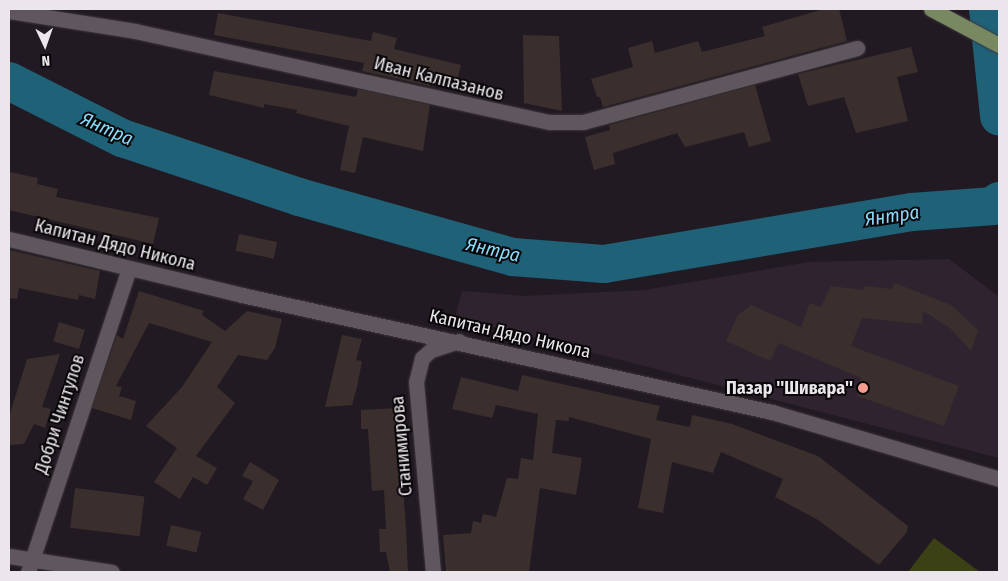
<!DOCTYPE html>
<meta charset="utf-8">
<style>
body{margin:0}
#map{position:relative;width:1008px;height:581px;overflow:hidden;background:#221a22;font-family:"Fira Sans Condensed",sans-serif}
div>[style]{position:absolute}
.built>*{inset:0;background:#2f232f}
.green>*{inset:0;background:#3b4114}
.river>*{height:38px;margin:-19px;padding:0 19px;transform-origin:19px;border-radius:19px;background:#1f6177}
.building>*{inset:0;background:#3a2f2c;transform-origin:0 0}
.roads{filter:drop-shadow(0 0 1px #3c373c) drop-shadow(0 0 1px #3c373c)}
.minor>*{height:15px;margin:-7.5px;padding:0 7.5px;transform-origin:7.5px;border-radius:7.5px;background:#5f565e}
.tertiary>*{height:15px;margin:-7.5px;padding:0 7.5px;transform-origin:7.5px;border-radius:7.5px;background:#5f565e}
.primary>*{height:15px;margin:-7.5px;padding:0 7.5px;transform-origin:7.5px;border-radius:7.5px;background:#788861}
.dots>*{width:14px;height:14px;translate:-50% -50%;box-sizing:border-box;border:2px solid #090609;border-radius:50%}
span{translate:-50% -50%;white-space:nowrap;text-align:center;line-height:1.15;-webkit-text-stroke:4px #090609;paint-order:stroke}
.street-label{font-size:18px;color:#ebe6eb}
.poi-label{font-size:18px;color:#ebe6eb;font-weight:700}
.right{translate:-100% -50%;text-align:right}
.water-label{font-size:19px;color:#88dbfa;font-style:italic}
.frame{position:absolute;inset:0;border:10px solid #ebe6eb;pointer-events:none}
.north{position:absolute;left:20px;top:20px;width:50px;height:50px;-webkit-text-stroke:4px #090609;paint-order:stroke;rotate:177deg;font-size:14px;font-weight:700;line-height:20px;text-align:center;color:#ebe6eb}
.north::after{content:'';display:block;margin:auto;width:18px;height:22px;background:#ebe6eb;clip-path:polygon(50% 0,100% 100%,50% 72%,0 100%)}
</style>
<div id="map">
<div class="built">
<i style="clip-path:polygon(949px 259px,999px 297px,999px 458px,455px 317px,462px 291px,524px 296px,645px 290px,809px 262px)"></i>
</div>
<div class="green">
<i style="clip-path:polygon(934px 538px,980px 572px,908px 572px)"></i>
</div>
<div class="river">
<i style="left:988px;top:9px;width:108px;rotate:84.1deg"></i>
<i style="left:9px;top:81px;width:127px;rotate:26.8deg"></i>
<i style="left:122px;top:138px;width:187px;rotate:18.4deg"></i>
<i style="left:299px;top:197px;width:222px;rotate:15.7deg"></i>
<i style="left:513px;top:257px;width:91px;rotate:4.4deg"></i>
<i style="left:604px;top:264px;width:312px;rotate:-9.6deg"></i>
<i style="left:912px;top:212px;width:82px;rotate:-4.2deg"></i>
<i style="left:994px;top:206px;width:7px;rotate:-45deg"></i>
</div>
<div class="building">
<i style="clip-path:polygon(824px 9px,839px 9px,847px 41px,603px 107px,600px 97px,597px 97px,591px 79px,633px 67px,628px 48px,652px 41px,655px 53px,698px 41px,702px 52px,765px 36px,762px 27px)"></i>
<i style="clip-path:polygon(218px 13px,371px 41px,373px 32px,397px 38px,394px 49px,461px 65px,456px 85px,434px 81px,434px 87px,362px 71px,364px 63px,214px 35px)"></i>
<i style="clip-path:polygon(523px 35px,559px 36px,562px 111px,524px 103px)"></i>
<i style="clip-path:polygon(911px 47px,918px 72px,897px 77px,908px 121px,856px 133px,844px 97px,808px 106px,798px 74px)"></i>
<i style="clip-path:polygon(214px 71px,356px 97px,358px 89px,430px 105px,423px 151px,363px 137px,355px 173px,340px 170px,349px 126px,296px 113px,297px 110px,264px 104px,264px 108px,209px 95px)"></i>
<i style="clip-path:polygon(755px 85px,771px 141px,749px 147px,744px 132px,685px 147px,677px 133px,613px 153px,615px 164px,594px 170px,585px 137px,610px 130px,609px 125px)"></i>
<i style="clip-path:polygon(9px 172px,38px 178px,37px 184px,58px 189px,56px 197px,159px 218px,153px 244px,9px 210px)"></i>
<i style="left:239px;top:234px;width:39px;height:17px;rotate:12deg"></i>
<i style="clip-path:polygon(9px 250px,100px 271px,95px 299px,79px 295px,78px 300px,19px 288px,17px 299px,9px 298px)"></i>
<i style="clip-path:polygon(895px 283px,951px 305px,978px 330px,971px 351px,950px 328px,923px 311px,922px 324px,862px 318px,851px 346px,959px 386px,944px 426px,857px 396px,861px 378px,779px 343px,770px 361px,726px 341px,738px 315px,751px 305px,801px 327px,810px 303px,821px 307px,831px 286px,863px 290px,864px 286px,892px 289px)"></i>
<i style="clip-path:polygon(139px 291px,204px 311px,202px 315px,225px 331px,247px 311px,282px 319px,275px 348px,267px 360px,238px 355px,217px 387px,235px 403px,196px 456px,217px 468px,207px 485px,193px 477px,180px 499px,154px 482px,177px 448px,146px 426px,182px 387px,212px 342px,149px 323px,116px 386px,122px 387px,119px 396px,136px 401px,131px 420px,92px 408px,117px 335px,123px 339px)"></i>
<i style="left:59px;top:322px;width:27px;height:20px;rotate:17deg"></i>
<i style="clip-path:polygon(342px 335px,362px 339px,356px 360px,362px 361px,357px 387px,352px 405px,325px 407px)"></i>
<i style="clip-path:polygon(60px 354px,42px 407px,51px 409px,45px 428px,34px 424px,24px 444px,9px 445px,9px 417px,27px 359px)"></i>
<i style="clip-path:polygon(522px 375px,660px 406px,656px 420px,690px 427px,692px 415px,732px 424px,818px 456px,908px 526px,907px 532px,879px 565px,818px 520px,775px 497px,783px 479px,721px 452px,713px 473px,672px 462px,663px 513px,638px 508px,651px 439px,569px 417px,569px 421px,556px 420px,552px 453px,582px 458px,576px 495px,540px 488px,529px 572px,446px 572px,443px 535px,471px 533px,473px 521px,481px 523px,483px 514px,496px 517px,507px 478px,518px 479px,521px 458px,533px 460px,538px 414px,496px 405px,492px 418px,452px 409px,461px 377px,518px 391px)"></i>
<i style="clip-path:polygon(397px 408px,406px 528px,408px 572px,390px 572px,386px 552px,380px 552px,379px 529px,386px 529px,384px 490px,372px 491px,368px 429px,361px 429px,361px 410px)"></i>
<i style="clip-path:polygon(250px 462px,279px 480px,263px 510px,243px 499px,253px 481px,242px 476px)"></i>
<i style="left:75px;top:488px;width:70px;height:40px;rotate:7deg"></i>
<i style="left:171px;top:525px;width:31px;height:21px;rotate:13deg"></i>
</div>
<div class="roads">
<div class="minor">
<i style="left:9px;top:11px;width:128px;rotate:9deg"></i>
<i style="left:135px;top:31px;width:425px;rotate:12.4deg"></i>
<i style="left:550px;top:122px;width:33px"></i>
<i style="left:583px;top:122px;width:284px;rotate:-15.1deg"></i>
<i style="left:28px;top:572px;width:320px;rotate:-71.6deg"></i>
<i style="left:433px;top:572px;width:191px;rotate:-95.1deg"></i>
<i style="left:416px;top:382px;width:25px;rotate:-76deg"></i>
<i style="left:422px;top:358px;width:12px;rotate:-42deg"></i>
<i style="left:431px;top:350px;width:29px;rotate:-18deg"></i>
</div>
<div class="tertiary">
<i style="left:9px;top:239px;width:240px;rotate:13.5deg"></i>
<i style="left:242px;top:295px;width:543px;rotate:12.45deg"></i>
<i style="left:772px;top:412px;width:237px;rotate:16.4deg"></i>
<i style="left:9px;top:556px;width:104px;rotate:8.8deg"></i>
</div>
<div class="primary">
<i style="left:931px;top:9px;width:77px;rotate:27.9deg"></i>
</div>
</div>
<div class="dots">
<i style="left:863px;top:388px;background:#f59c90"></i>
</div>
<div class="street-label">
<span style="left:439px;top:79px;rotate:14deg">Иван Калпазанов</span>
<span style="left:115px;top:245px;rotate:14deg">Капитан Дядо Никола</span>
<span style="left:510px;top:334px;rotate:13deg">Капитан Дядо Никола</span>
<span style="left:60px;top:414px;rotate:-72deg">Добри Чинтулов</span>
<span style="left:402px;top:446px;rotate:-95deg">Станимирова</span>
</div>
<div class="poi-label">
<span class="right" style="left:853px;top:388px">Пазар ''Шивара''</span>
</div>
<div class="water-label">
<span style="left:107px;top:129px;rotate:24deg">Янтра</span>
<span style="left:892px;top:216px;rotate:-8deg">Янтра</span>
<span style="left:493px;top:250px;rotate:13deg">Янтра</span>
</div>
<div class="frame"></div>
<div class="north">N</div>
</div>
